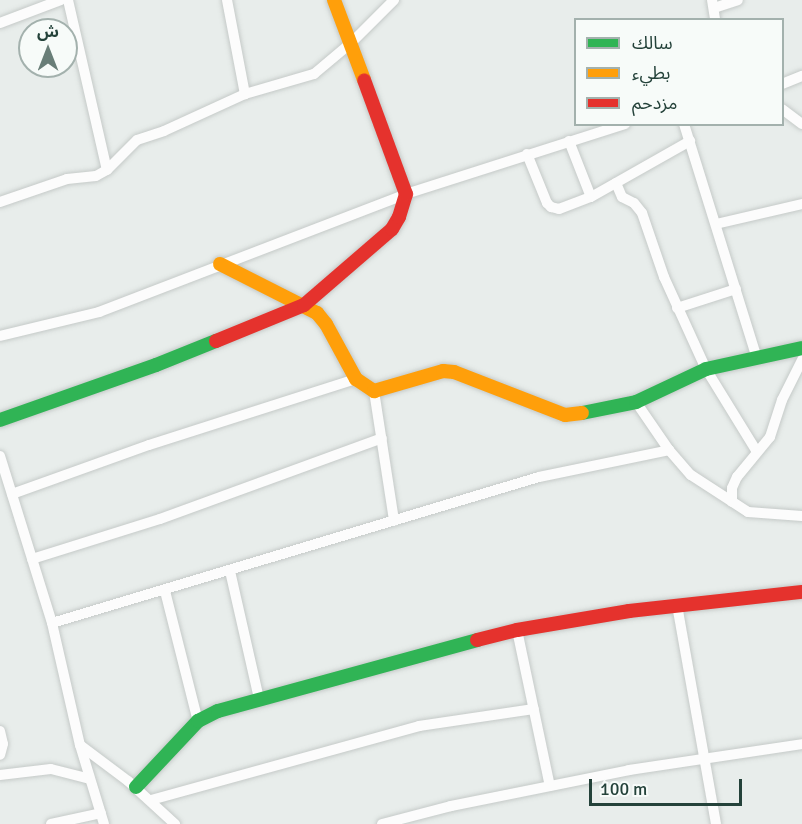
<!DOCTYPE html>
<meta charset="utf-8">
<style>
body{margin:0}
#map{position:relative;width:802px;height:824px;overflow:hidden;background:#e8edeb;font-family:Signika,"Noto Sans Arabic",sans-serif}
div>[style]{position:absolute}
.roads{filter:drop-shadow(0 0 2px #c5cac8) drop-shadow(0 0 2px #c5cac8)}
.street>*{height:10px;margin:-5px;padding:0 5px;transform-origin:5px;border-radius:5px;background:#fcfcfc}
.fast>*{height:14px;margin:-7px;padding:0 7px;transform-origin:7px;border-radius:7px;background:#30b455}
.slow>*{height:14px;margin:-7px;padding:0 7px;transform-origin:7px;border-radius:7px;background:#ff9f0a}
.jam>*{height:14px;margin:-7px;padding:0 7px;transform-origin:7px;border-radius:7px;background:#e5322d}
span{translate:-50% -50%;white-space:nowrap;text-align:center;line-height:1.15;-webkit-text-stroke:5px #f7fbf9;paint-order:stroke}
.legend{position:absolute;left:574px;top:18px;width:210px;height:108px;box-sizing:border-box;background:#f7fbf9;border:2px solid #a3b1ad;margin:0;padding:8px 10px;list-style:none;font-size:18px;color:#24423a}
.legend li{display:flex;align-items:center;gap:12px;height:30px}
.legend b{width:30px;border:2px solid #a3b1ad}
.north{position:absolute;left:18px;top:18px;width:60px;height:60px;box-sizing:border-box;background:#f7fbf9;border:2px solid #a3b1ad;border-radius:50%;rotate:0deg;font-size:16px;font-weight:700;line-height:24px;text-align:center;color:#24423a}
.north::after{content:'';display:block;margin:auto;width:21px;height:27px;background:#697e78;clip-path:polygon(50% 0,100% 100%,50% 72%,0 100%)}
.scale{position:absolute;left:589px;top:779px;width:153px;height:27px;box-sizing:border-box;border:3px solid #24423a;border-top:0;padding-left:8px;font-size:18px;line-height:21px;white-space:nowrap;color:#24423a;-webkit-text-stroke:4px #f7fbf9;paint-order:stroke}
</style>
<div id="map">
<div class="roads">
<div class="street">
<i style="left:68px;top:0;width:174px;rotate:77.1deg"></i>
<i style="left:227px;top:0;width:96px;rotate:79.2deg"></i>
<i style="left:712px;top:0;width:20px;rotate:81deg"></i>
<i style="left:714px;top:8px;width:25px;rotate:-18deg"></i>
<i style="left:0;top:23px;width:65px;rotate:-20.7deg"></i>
<i style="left:782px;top:84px;width:22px;rotate:-22deg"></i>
<i style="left:782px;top:109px;width:25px;rotate:37deg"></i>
<i style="left:684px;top:124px;width:245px;rotate:72.7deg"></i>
<i style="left:569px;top:141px;width:60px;rotate:68.6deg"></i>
<i style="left:527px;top:154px;width:53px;rotate:67.8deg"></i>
<i style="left:547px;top:203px;width:6px;rotate:45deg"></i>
<i style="left:551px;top:207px;width:8px;rotate:14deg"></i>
<i style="left:559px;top:209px;width:34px;rotate:-21deg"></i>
<i style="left:591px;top:197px;width:114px;rotate:-29.5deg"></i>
<i style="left:616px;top:183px;width:15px;rotate:67deg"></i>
<i style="left:622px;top:197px;width:13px;rotate:27deg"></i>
<i style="left:634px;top:203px;width:13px;rotate:51deg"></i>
<i style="left:642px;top:213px;width:68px;rotate:71deg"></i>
<i style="left:664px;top:277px;width:101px;rotate:65.5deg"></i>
<i style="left:706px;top:369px;width:97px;rotate:58.4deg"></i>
<i style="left:0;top:202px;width:71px;rotate:-18.9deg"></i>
<i style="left:67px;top:179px;width:29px;rotate:-6deg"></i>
<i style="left:96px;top:176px;width:13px;rotate:-29deg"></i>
<i style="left:107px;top:170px;width:42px;rotate:-45deg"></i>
<i style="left:137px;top:140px;width:28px;rotate:-18deg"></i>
<i style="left:164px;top:131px;width:89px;rotate:-24.6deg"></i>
<i style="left:245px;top:94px;width:72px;rotate:-16.2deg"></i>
<i style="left:314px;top:74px;width:48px;rotate:-40deg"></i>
<i style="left:351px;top:43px;width:61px;rotate:-45deg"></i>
<i style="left:716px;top:224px;width:88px;rotate:-13.1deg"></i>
<i style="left:677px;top:308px;width:62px;rotate:-17.9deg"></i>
<i style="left:0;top:336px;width:102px;rotate:-13.6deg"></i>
<i style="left:99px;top:312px;width:329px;rotate:-21deg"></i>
<i style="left:406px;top:194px;width:230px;rotate:-17.7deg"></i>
<i style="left:374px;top:391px;width:131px;rotate:81.2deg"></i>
<i style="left:636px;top:402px;width:58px;rotate:55.5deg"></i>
<i style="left:669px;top:450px;width:33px;rotate:49deg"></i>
<i style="left:691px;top:475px;width:68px;rotate:33deg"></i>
<i style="left:748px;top:512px;width:54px;rotate:4.2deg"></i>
<i style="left:0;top:456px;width:175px;rotate:72.7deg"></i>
<i style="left:52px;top:623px;width:125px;rotate:77.1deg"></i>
<i style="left:12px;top:494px;width:145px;rotate:-19.7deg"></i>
<i style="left:149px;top:445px;width:217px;rotate:-17.7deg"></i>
<i style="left:732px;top:502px;width:14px;rotate:-90deg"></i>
<i style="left:732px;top:488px;width:12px;rotate:-66deg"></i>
<i style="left:737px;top:477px;width:52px;rotate:-50.5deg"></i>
<i style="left:770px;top:437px;width:39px;rotate:-72deg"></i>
<i style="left:782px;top:400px;width:45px;rotate:-63.4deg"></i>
<i style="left:32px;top:559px;width:134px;rotate:-17.4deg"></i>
<i style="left:160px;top:519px;width:236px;rotate:-20deg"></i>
<i style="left:230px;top:571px;width:131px;rotate:77.2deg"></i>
<i style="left:165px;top:591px;width:134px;rotate:75.8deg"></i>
<i style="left:677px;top:605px;width:222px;rotate:79.9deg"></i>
<i style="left:52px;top:623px;width:508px;rotate:-16.69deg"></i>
<i style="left:539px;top:477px;width:133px;rotate:-11.7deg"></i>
<i style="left:517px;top:630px;width:159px;rotate:78.1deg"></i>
<i style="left:0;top:731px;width:13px;rotate:77deg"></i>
<i style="left:3px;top:744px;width:11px;rotate:105deg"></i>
<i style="left:0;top:775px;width:51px;rotate:-6.7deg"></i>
<i style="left:51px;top:769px;width:40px;rotate:14.4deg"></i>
<i style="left:151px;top:800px;width:278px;rotate:-15.4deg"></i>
<i style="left:419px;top:726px;width:116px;rotate:-8.4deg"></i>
<i style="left:51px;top:824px;width:51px;rotate:-12.4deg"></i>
<i style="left:104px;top:824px;width:83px;rotate:-106.9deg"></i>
<i style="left:80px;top:745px;width:60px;rotate:36.9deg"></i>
<i style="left:128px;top:781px;width:64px;rotate:42.5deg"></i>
<i style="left:382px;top:824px;width:71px;rotate:-14.6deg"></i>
<i style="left:451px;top:806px;width:182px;rotate:-11.4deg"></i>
<i style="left:629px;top:770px;width:175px;rotate:-8.5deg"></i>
</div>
<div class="fast">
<i style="left:582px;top:413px;width:55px;rotate:-11.5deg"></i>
<i style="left:636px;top:402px;width:77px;rotate:-25.2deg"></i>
<i style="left:706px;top:369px;width:98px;rotate:-12.3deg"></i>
<i style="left:0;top:420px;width:165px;rotate:-19.4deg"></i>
<i style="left:156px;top:365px;width:65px;rotate:-21.8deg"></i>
<i style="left:136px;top:787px;width:91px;rotate:-46.8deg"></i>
<i style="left:198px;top:721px;width:22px;rotate:-27deg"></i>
<i style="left:218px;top:711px;width:269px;rotate:-15.3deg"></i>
</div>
<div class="slow">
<i style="left:334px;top:0;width:85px;rotate:69.4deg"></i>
<i style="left:220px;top:264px;width:109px;rotate:26.8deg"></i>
<i style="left:317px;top:313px;width:14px;rotate:51deg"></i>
<i style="left:326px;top:324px;width:63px;rotate:61.4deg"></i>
<i style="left:356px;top:379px;width:22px;rotate:34deg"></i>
<i style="left:374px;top:391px;width:72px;rotate:-16.2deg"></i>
<i style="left:443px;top:371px;width:11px;rotate:5deg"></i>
<i style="left:454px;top:372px;width:119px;rotate:21.2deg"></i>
<i style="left:565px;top:415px;width:17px;rotate:-7deg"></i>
</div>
<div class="jam">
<i style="left:216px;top:341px;width:95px;rotate:-22.2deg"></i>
<i style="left:304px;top:305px;width:116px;rotate:-40.8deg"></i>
<i style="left:392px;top:229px;width:14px;rotate:-60deg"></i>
<i style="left:399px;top:217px;width:24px;rotate:-73deg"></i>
<i style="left:406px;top:194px;width:121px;rotate:-110.2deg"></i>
<i style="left:477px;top:640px;width:41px;rotate:-14deg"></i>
<i style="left:517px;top:630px;width:114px;rotate:-9.6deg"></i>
<i style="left:629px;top:611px;width:174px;rotate:-6.3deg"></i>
</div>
</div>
<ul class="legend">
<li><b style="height:8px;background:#30b455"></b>سالك</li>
<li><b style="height:8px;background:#ff9f0a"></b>بطيء</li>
<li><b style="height:8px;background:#e5322d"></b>مزدحم</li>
</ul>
<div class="north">ش</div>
<div class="scale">100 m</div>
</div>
